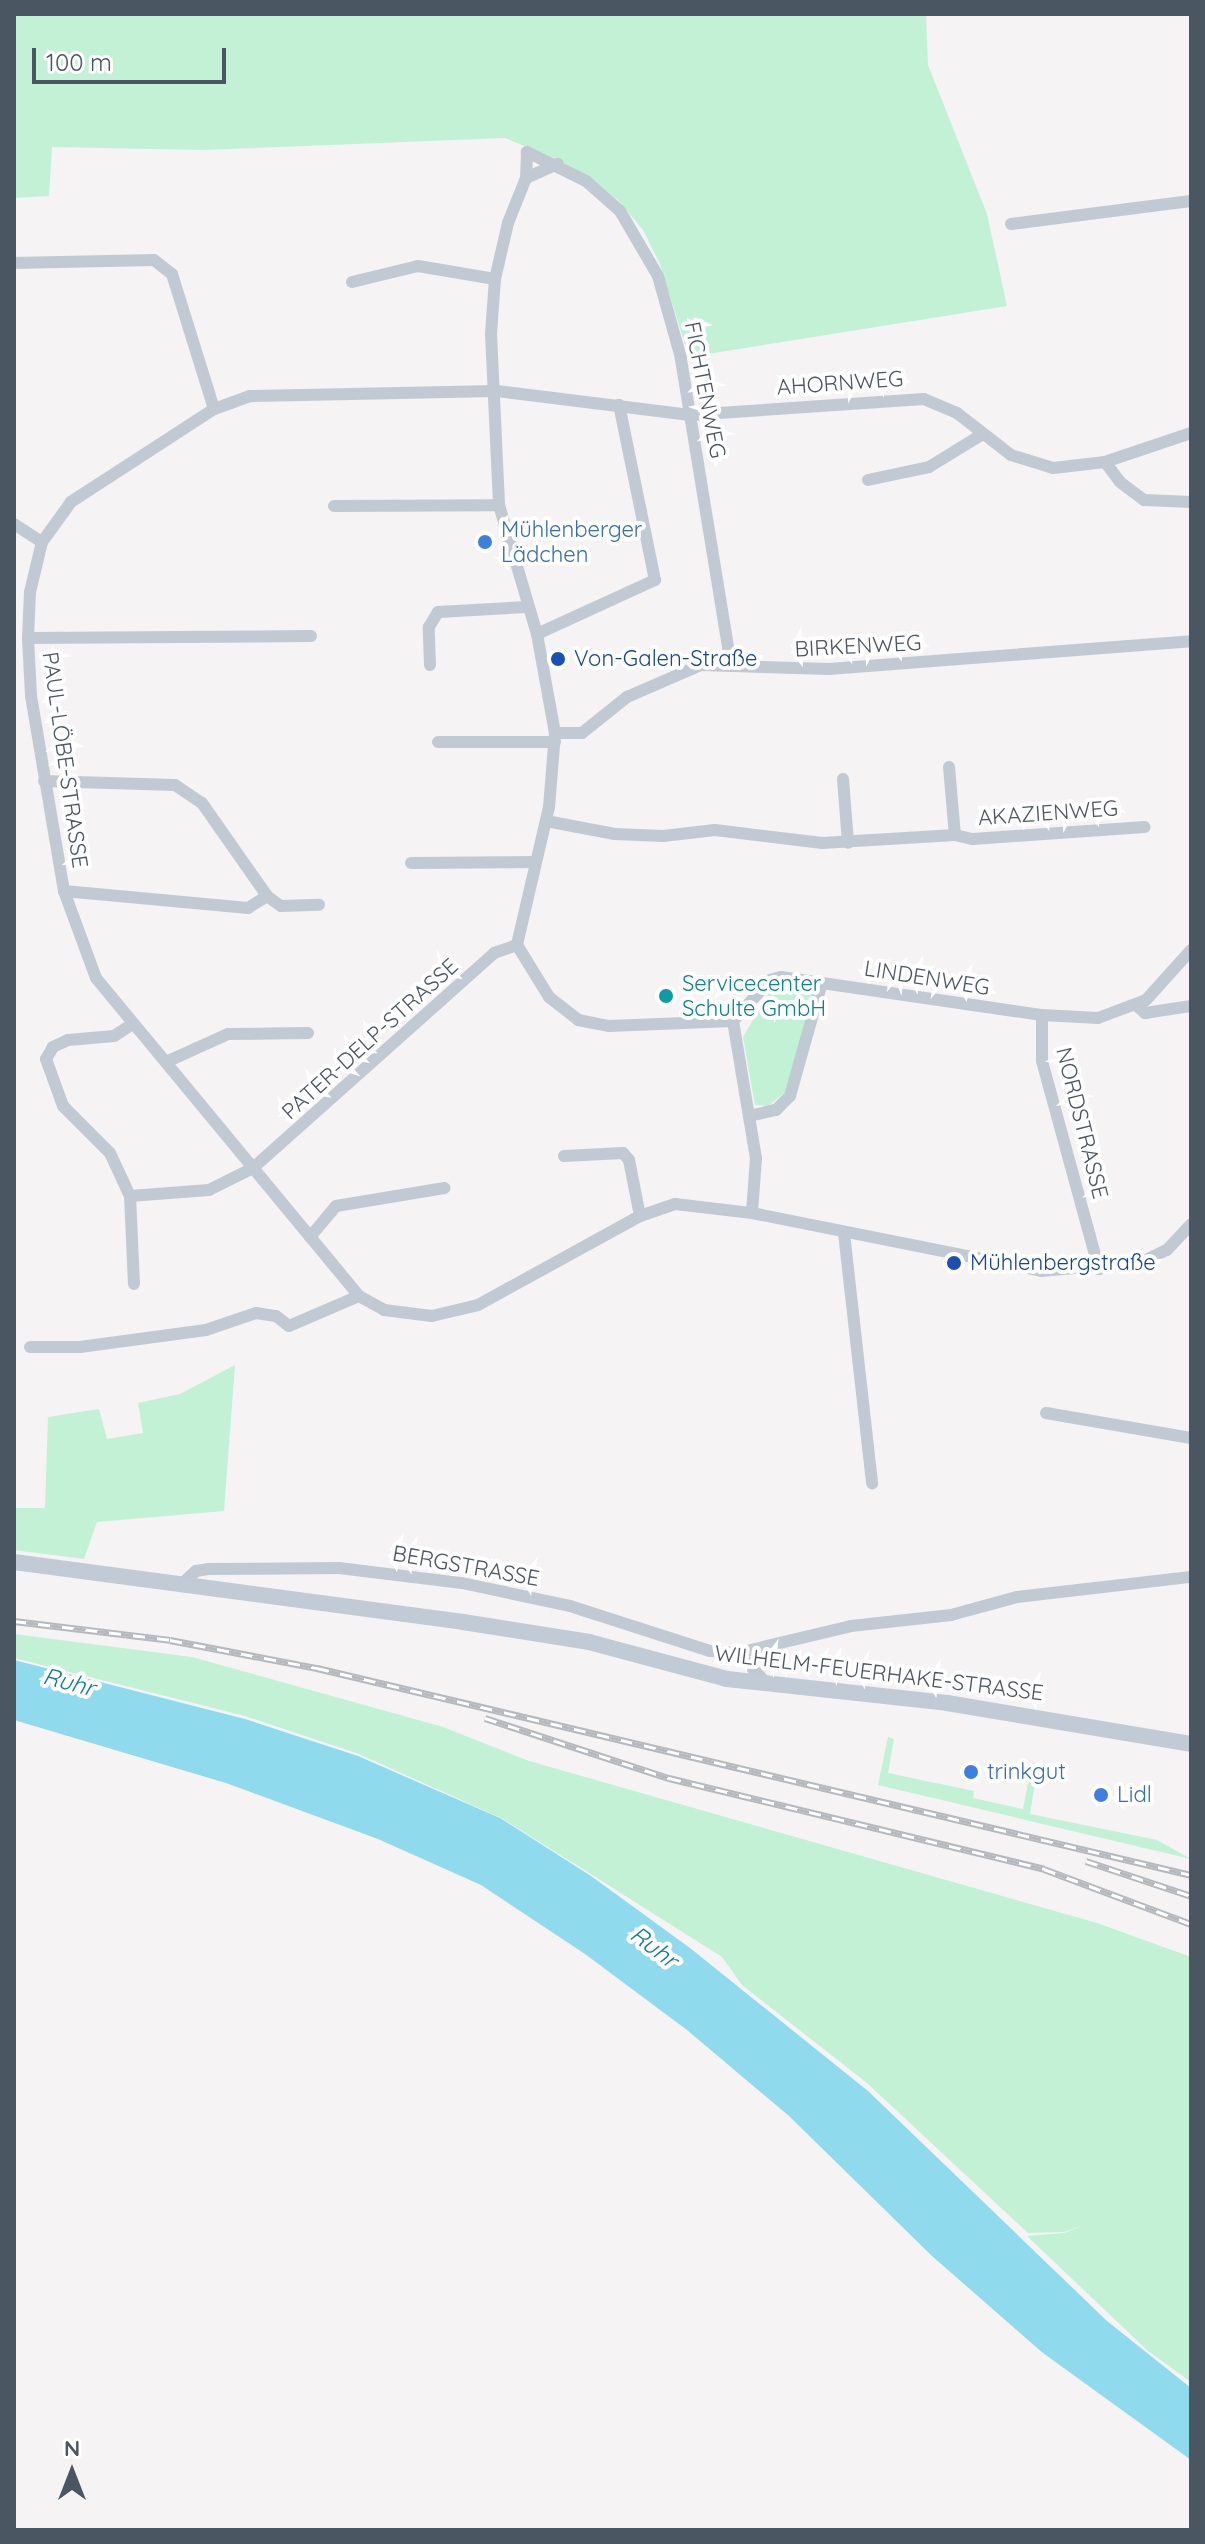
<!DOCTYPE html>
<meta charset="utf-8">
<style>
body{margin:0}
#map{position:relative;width:1205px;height:2544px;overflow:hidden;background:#f5f3f3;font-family:Quicksand,sans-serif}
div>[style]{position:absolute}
.green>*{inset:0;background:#c3f1d5}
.water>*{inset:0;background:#90daee}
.minor>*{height:12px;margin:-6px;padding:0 6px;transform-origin:6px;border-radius:6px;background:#c1cad2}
.secondary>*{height:16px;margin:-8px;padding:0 8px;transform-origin:8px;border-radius:8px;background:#c1cbd6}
.rail>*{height:7px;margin-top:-3.5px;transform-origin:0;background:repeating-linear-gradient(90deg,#fff 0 12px,#b5b8bd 0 24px);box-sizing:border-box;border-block:2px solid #b5b8bd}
.dots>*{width:22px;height:22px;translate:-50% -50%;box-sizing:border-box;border:4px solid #fff;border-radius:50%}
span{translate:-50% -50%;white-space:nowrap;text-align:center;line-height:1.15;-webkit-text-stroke:8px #fff;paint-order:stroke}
.street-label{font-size:22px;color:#4a5661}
.shop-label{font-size:22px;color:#366cbe}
.left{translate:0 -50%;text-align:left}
.transit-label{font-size:22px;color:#164399}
.culture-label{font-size:22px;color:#0d838f}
.water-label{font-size:24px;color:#0c7c9b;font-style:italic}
.frame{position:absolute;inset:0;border:16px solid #4a5661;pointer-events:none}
.north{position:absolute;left:32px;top:2432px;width:80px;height:80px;-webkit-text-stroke:6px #fff;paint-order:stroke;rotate:0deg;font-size:22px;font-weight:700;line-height:32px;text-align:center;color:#4a5661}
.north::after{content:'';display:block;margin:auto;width:28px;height:36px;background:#4a5661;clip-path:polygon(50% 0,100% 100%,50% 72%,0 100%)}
.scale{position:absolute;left:32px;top:48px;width:194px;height:36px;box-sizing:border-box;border:4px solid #4a5661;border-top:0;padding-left:10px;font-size:24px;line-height:28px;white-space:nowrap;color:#4a5661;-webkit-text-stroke:6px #fff;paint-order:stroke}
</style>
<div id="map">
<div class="green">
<i style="clip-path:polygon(14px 14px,926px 14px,928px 65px,987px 214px,1007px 306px,689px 357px,660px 264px,643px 230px,618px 200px,561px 161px,505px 138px,204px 150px,52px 147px,49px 196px,14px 198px)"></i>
<i style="clip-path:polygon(785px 986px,814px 992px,788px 1090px,768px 1106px,755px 1105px,743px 1037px,771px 989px)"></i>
<i style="clip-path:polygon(235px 1365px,224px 1511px,97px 1522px,84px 1559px,14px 1550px,14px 1508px,45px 1508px,48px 1417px,99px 1409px,107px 1439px,143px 1433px,138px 1403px,180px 1394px)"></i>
<i style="clip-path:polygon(14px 1634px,192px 1657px,443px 1727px,529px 1761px,1097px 1923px,1191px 1957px,1191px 2382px,1148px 2351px,1027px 2236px,1064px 2233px,1086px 2224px,1064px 2232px,1028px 2233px,867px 2083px,742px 1985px,722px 1957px,586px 1871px,501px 1818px,359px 1754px,245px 1716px,14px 1658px)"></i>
<i style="clip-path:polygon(888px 1737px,894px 1739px,888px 1773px,974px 1791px,973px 1798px,1023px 1809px,1032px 1763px,1038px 1764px,1030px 1814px,1157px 1840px,1191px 1859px,878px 1785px)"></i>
</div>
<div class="water">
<i style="clip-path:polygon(14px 1660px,245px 1719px,358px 1756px,500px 1818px,591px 1876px,690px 1948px,868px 2091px,1107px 2321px,1191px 2388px,1191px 2460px,1043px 2353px,932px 2256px,789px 2116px,687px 2030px,585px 1954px,481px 1885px,378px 1839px,226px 1783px,14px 1720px)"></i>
</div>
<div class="minor">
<i style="left:526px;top:178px;width:35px;rotate:-24deg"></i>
<i style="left:1011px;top:224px;width:181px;rotate:-7.3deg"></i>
<i style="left:14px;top:263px;width:140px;rotate:-1.2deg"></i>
<i style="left:154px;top:260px;width:23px;rotate:38deg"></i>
<i style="left:172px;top:274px;width:141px;rotate:72.7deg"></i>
<i style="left:352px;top:282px;width:68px;rotate:-13.6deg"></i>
<i style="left:418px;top:266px;width:78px;rotate:9.6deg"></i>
<i style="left:1191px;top:433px;width:91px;rotate:161.4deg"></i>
<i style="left:1105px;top:462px;width:52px;rotate:173.4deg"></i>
<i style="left:1053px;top:468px;width:44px;rotate:-162.8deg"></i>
<i style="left:1011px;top:455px;width:68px;rotate:-142.1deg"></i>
<i style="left:957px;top:413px;width:36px;rotate:-157deg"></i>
<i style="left:924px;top:399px;width:235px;rotate:176.1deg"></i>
<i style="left:690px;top:415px;width:195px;rotate:-172.9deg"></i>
<i style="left:496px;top:391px;width:246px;rotate:178.8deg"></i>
<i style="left:250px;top:396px;width:38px;rotate:160deg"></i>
<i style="left:214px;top:409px;width:171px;rotate:147deg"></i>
<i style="left:71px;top:502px;width:49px;rotate:125.9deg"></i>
<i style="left:42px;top:542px;width:51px;rotate:103.5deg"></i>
<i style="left:30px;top:592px;width:46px;rotate:92.5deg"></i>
<i style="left:28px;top:638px;width:58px;rotate:87deg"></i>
<i style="left:31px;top:696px;width:198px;rotate:80.4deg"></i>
<i style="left:64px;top:891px;width:93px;rotate:69.8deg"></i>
<i style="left:96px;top:978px;width:413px;rotate:50.4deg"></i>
<i style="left:359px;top:1296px;width:29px;rotate:29deg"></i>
<i style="left:384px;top:1310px;width:48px;rotate:7.1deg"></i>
<i style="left:432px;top:1316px;width:47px;rotate:-13.4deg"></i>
<i style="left:478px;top:1305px;width:185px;rotate:-28.8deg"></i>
<i style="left:640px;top:1216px;width:37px;rotate:-19deg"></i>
<i style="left:675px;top:1204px;width:78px;rotate:6.7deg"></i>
<i style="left:752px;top:1213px;width:295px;rotate:11.3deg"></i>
<i style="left:1041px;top:1271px;width:101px;rotate:-5.1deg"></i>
<i style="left:1142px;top:1262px;width:28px;rotate:-26deg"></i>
<i style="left:1167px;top:1250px;width:35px;rotate:-47deg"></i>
<i style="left:1105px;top:462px;width:25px;rotate:53deg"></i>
<i style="left:1120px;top:482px;width:30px;rotate:37deg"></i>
<i style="left:1144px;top:500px;width:47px;rotate:2.4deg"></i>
<i style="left:868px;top:480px;width:62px;rotate:-12deg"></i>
<i style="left:929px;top:467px;width:61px;rotate:-31.6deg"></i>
<i style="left:334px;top:506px;width:165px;rotate:-0.3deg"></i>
<i style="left:14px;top:524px;width:33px;rotate:33deg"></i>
<i style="left:537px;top:634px;width:130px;rotate:-24.6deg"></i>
<i style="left:655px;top:580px;width:179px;rotate:-101.6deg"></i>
<i style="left:28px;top:638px;width:283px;rotate:-0.4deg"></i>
<i style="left:430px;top:665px;width:38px;rotate:-92deg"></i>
<i style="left:429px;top:627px;width:17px;rotate:-59deg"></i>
<i style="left:438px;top:612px;width:89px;rotate:-3.2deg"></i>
<i style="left:731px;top:665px;width:311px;rotate:-99.3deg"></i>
<i style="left:681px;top:358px;width:85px;rotate:-105.7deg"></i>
<i style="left:658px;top:276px;width:75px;rotate:-120.3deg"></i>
<i style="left:620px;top:211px;width:45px;rotate:-138.6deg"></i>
<i style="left:586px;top:181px;width:66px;rotate:-153.8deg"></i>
<i style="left:527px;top:152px;width:26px;rotate:92deg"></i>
<i style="left:526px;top:178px;width:48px;rotate:111.8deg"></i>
<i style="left:508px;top:223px;width:57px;rotate:103.1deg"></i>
<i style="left:495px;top:279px;width:55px;rotate:94.2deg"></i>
<i style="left:491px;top:334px;width:171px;rotate:87.3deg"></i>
<i style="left:499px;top:505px;width:134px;rotate:73.6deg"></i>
<i style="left:537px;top:634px;width:101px;rotate:79.7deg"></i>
<i style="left:555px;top:733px;width:74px;rotate:94.6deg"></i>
<i style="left:549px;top:807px;width:142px;rotate:103.1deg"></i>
<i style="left:517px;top:945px;width:61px;rotate:58.4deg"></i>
<i style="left:549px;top:997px;width:37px;rotate:38deg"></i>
<i style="left:578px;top:1020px;width:32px;rotate:11deg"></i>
<i style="left:609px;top:1026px;width:124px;rotate:-2.3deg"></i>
<i style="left:733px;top:1021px;width:55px;rotate:-47.9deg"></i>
<i style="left:770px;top:980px;width:11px;rotate:-15deg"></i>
<i style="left:781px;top:977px;width:264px;rotate:8.3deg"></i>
<i style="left:1042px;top:1015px;width:56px;rotate:3.1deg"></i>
<i style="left:1098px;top:1018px;width:51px;rotate:-20.6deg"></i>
<i style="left:1146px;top:1000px;width:67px;rotate:-48deg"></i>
<i style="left:555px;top:733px;width:27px"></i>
<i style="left:582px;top:733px;width:58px;rotate:-38.7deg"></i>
<i style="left:627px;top:697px;width:81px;rotate:-23.4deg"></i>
<i style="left:701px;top:665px;width:128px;rotate:1.8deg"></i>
<i style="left:829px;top:669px;width:363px;rotate:-4.4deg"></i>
<i style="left:438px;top:742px;width:117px"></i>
<i style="left:949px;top:767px;width:68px;rotate:85deg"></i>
<i style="left:843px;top:779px;width:64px;rotate:85.5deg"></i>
<i style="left:44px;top:781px;width:131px;rotate:1.7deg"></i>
<i style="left:175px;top:785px;width:32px;rotate:34deg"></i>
<i style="left:202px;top:803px;width:113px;rotate:55deg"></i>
<i style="left:546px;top:821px;width:70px;rotate:10.7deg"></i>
<i style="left:615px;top:834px;width:48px;rotate:2.4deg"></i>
<i style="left:663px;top:836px;width:52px;rotate:-6.6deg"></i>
<i style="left:715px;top:830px;width:108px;rotate:6.9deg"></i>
<i style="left:822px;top:843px;width:133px;rotate:-3.4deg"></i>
<i style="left:955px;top:835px;width:18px;rotate:13deg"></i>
<i style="left:973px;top:839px;width:172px;rotate:-4deg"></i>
<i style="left:411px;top:863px;width:124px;rotate:-0.5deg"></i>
<i style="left:64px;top:891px;width:185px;rotate:5.3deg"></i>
<i style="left:248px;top:908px;width:22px;rotate:-32deg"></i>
<i style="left:267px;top:896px;width:17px;rotate:36deg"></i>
<i style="left:281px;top:906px;width:38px;rotate:-2deg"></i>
<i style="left:1137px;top:1006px;width:11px;rotate:41deg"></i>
<i style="left:1145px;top:1013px;width:47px;rotate:-8.7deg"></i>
<i style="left:1042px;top:1015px;width:46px;rotate:90deg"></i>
<i style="left:1042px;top:1061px;width:216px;rotate:74.7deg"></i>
<i style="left:733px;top:1021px;width:139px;rotate:80.5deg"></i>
<i style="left:756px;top:1158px;width:55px;rotate:94.2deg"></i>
<i style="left:131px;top:1025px;width:20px;rotate:147deg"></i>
<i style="left:114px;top:1036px;width:46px;rotate:175deg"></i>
<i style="left:68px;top:1040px;width:17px;rotate:155deg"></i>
<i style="left:53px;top:1047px;width:14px;rotate:120deg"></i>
<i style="left:46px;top:1059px;width:50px;rotate:70.1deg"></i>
<i style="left:63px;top:1106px;width:66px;rotate:45deg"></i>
<i style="left:110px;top:1153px;width:47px;rotate:65.1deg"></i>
<i style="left:130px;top:1196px;width:88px;rotate:87.4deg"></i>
<i style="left:166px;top:1062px;width:68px;rotate:-24.3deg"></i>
<i style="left:228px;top:1034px;width:80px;rotate:-0.7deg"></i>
<i style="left:749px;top:1116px;width:28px;rotate:-13deg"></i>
<i style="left:776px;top:1110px;width:20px;rotate:-45deg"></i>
<i style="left:790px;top:1096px;width:118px;rotate:-74.3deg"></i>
<i style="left:564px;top:1156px;width:59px;rotate:-2.9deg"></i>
<i style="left:623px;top:1153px;width:9px;rotate:49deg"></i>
<i style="left:629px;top:1160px;width:57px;rotate:78.9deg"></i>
<i style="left:130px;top:1196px;width:79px;rotate:-4.3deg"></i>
<i style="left:209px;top:1190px;width:49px;rotate:-26.6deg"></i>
<i style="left:253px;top:1168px;width:323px;rotate:-41.7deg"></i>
<i style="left:494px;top:953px;width:24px;rotate:-19deg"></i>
<i style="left:844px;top:1233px;width:252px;rotate:83.6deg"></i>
<i style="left:310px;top:1237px;width:40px;rotate:-50deg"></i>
<i style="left:336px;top:1206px;width:110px;rotate:-9.4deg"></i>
<i style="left:30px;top:1347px;width:50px"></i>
<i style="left:80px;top:1347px;width:127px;rotate:-7.7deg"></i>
<i style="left:206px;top:1330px;width:53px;rotate:-18.8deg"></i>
<i style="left:256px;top:1313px;width:20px;rotate:9deg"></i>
<i style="left:276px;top:1316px;width:16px;rotate:38deg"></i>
<i style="left:289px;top:1326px;width:76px;rotate:-23.2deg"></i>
<i style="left:1046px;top:1413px;width:147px;rotate:9.8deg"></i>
<i style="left:184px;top:1582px;width:16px;rotate:-43deg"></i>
<i style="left:196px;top:1571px;width:12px;rotate:-9deg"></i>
<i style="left:208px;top:1569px;width:131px;rotate:-0.4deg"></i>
<i style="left:339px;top:1568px;width:124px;rotate:7deg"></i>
<i style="left:462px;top:1583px;width:110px;rotate:12deg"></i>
<i style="left:570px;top:1606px;width:147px;rotate:17.8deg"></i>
<i style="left:710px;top:1651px;width:28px;rotate:4deg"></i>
<i style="left:738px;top:1653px;width:42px;rotate:46.9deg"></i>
<i style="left:738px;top:1653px;width:116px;rotate:-13.4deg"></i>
<i style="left:851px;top:1626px;width:101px;rotate:-6.3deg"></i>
<i style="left:951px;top:1615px;width:68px;rotate:-15.3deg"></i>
<i style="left:1017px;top:1597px;width:175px;rotate:-6.6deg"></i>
</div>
<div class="secondary">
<i style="left:14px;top:1562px;width:453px;rotate:7.6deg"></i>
<i style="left:463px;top:1622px;width:128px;rotate:9deg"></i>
<i style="left:589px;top:1642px;width:143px;rotate:15deg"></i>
<i style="left:727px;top:1679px;width:221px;rotate:6.2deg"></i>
<i style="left:947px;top:1703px;width:247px;rotate:9.5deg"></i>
</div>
<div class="rail">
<i style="left:14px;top:1621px;width:157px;rotate:6.9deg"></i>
<i style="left:170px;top:1640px;width:150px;rotate:10.8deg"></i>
<i style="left:317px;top:1668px;width:898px;rotate:13.32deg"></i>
<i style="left:485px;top:1718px;width:194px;rotate:18.1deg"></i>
<i style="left:669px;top:1778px;width:386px;rotate:13.6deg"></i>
<i style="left:1044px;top:1869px;width:157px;rotate:20.5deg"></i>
<i style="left:1086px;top:1861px;width:111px;rotate:18.4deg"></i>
</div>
<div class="dots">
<i style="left:485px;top:542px;background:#3f7fe0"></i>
<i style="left:558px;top:659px;background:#1a4fb4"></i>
<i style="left:666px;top:996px;background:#0f9aa8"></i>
<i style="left:954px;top:1263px;background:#1a4fb4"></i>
<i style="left:971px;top:1772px;background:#3f7fe0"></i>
<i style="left:1101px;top:1795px;background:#3f7fe0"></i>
</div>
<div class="street-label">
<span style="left:840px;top:383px;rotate:-4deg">AHORNWEG</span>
<span style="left:705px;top:390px;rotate:79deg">FICHTENWEG</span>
<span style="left:858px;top:646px;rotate:-3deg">BIRKENWEG</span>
<span style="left:65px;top:760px;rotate:82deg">PAUL-LÖBE-STRASSE</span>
<span style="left:1048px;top:813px;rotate:-4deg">AKAZIENWEG</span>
<span style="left:927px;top:978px;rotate:9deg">LINDENWEG</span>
<span style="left:370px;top:1039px;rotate:-42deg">PATER-DELP-STRASSE</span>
<span style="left:1082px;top:1123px;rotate:76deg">NORDSTRASSE</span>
<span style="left:466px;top:1566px;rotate:10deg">BERGSTRASSE</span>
<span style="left:879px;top:1673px;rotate:7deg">WILHELM-FEUERHAKE-STRASSE</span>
</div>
<div class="shop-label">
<span class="left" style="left:501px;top:542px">Mühlenberger<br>Lädchen</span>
<span class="left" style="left:987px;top:1772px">trinkgut</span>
<span class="left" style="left:1117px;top:1795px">Lidl</span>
</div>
<div class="transit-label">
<span class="left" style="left:574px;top:659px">Von-Galen-Straße</span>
<span class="left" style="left:970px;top:1263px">Mühlenbergstraße</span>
</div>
<div class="culture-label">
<span class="left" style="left:682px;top:996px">Servicecenter<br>Schulte GmbH</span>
</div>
<div class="water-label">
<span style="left:69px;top:1682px;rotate:15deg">Ruhr</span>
<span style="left:654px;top:1947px;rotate:37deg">Ruhr</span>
</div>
<div class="frame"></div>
<div class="north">N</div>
<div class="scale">100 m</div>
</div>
